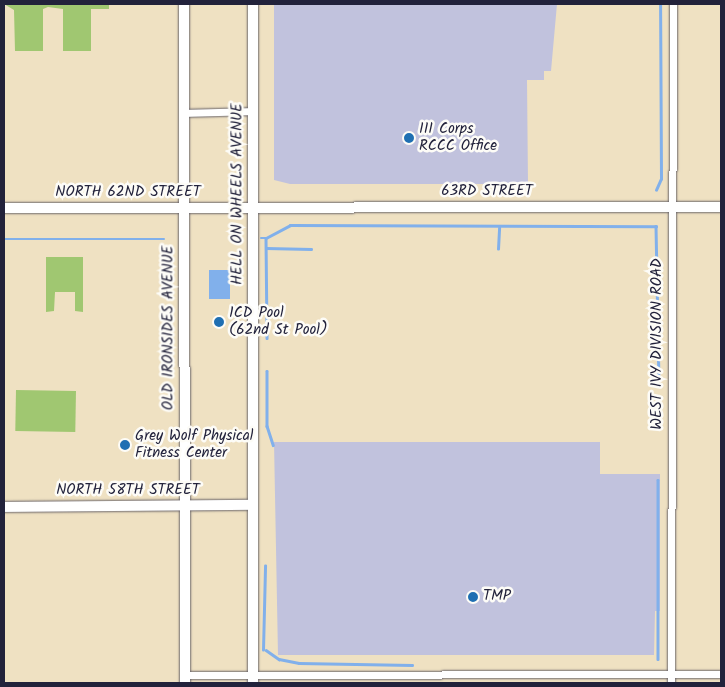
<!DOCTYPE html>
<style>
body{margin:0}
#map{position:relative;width:725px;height:687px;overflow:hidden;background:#efe1c2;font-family:Kalam,sans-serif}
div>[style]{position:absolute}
.industrial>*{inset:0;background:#c1c2dd}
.green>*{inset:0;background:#a0c771;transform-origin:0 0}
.water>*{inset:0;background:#81b0eb;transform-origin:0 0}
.stream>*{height:2.5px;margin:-1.25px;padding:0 1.25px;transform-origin:1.25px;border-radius:1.25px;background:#81b0eb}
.roads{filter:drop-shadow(0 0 1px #6a656a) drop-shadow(0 0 1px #6a656a)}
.street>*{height:7px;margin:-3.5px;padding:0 3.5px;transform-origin:3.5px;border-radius:3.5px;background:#fff}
.secondary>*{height:10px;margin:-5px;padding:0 5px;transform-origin:5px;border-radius:5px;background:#fff}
.dots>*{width:14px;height:14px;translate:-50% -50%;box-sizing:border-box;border:2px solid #fdfcf7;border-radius:50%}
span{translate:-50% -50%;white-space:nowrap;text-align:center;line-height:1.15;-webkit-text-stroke:5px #fdfcf7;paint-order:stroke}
.poi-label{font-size:15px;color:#22223b}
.left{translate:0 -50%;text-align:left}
.street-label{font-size:15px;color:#22223b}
.frame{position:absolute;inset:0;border:5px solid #22223b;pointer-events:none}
</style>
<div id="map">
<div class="industrial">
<i style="clip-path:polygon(274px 4px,557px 4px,551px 71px,544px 71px,544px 80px,527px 80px,528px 184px,290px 184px,274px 180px)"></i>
<i style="clip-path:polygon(274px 442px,600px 442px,600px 474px,660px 474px,660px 611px,655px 611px,654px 655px,278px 655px)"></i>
</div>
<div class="green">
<i style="clip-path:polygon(4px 4px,109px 4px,109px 9px,91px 9px,91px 51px,63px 51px,63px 9px,48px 7px,43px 9px,43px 51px,15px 51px,14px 10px)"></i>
<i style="clip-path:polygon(46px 257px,83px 257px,83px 312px,75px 311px,75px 292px,55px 292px,54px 311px,46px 312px)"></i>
<i style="left:16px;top:390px;width:60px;height:41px;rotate:1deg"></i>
</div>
<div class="water">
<i style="left:209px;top:270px;width:21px;height:29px"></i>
</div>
<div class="stream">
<i style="left:656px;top:190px;width:12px;rotate:-66deg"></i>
<i style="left:661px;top:179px;width:175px;rotate:-90.3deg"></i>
<i style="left:656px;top:226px;width:153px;rotate:88.9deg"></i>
<i style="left:261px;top:238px;width:5px"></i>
<i style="left:266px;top:238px;width:100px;rotate:89.4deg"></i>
<i style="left:266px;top:238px;width:27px;rotate:-28deg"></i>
<i style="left:290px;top:225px;width:366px;rotate:0.2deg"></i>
<i style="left:4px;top:239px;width:160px"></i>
<i style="left:266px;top:248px;width:45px;rotate:1.3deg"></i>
<i style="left:498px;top:249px;width:21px;rotate:-87deg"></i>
<i style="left:267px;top:371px;width:55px;rotate:90deg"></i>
<i style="left:267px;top:426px;width:20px;rotate:72deg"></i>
<i style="left:659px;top:409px;width:12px;rotate:90deg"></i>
<i style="left:658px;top:480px;width:179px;rotate:90deg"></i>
<i style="left:263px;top:650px;width:84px;rotate:-88.6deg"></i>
<i style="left:266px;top:650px;width:16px;rotate:35deg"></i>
<i style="left:279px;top:659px;width:20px;rotate:11deg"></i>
<i style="left:299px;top:663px;width:113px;rotate:1deg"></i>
</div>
<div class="roads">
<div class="street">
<i style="left:185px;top:113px;width:67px;rotate:-1.7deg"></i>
<i style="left:185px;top:675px;width:536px;rotate:-0.11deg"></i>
<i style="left:671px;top:683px;width:679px;rotate:-89.83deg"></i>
</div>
<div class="secondary">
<i style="left:184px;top:4px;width:679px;rotate:89.92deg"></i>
<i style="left:253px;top:4px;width:679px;rotate:90deg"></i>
<i style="left:4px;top:208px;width:717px;rotate:-0.08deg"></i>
<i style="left:4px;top:507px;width:249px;rotate:-0.5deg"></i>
</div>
</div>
<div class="dots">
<i style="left:409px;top:138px;background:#1f6fb2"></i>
<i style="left:219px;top:322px;background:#1f6fb2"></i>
<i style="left:125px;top:445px;background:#1f6fb2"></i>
<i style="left:473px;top:597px;background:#1f6fb2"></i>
</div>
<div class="poi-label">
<span class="left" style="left:419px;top:138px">III Corps<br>RCCC Office</span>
<span class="left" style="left:229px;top:322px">1CD Pool<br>(62nd St Pool)</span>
<span class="left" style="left:135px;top:445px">Grey Wolf Physical<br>Fitness Center</span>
<span class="left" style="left:483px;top:597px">TMP</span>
</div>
<div class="street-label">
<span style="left:487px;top:192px">63RD STREET</span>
<span style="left:128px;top:193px">NORTH 62ND STREET</span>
<span style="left:238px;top:194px;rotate:-90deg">HELL ON WHEELS AVENUE</span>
<span style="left:169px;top:328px;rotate:-90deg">OLD IRONSIDES AVENUE</span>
<span style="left:658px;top:344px;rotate:-90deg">WEST IVY DIVISION ROAD</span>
<span style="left:128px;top:491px">NORTH 58TH STREET</span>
</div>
<div class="frame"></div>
</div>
